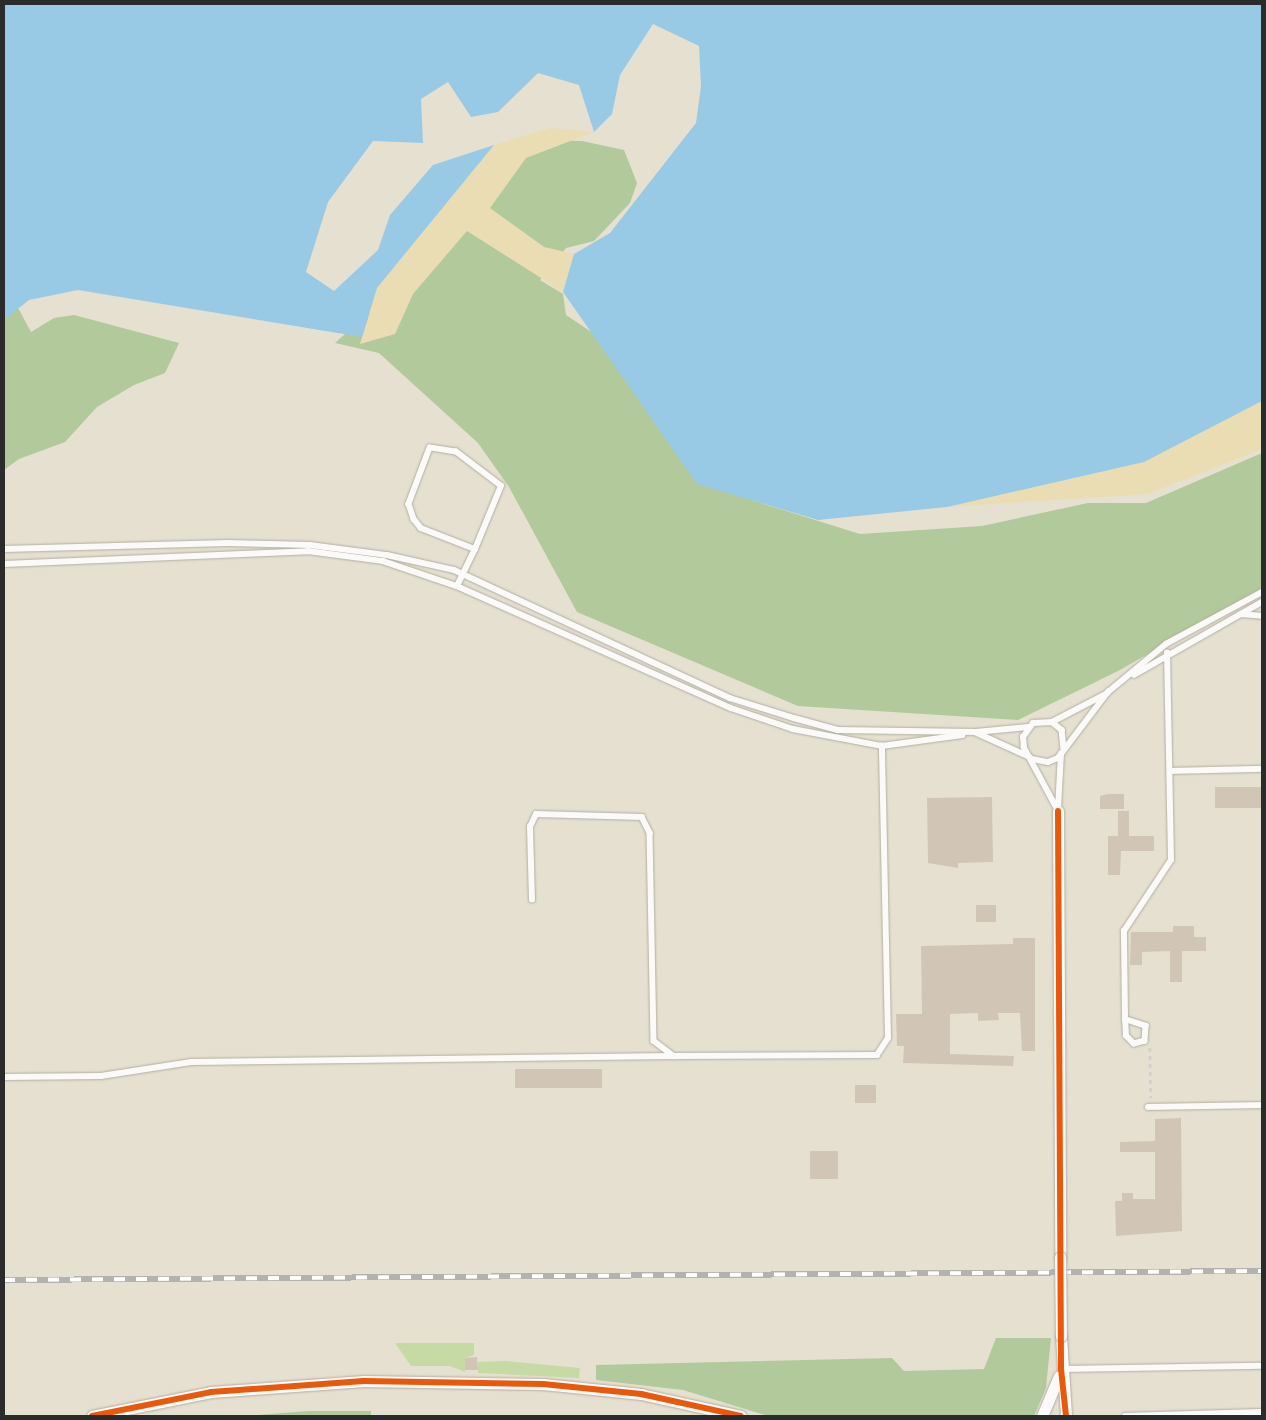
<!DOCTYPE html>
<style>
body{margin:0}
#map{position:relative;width:1266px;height:1420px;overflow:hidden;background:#e6e0d0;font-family:"EB Garamond",serif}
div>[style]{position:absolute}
.green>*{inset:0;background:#c6daa5}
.forest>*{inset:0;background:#b2c99b}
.sand>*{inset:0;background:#eaddb4}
.water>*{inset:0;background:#98cae6}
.building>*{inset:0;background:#d1c6b5;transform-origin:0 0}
.path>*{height:2.5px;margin-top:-1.25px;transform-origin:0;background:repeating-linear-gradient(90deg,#d2d1cd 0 4px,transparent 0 8px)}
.roads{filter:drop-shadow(0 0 1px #b1aea4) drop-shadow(0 0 1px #b1aea4)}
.service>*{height:5.5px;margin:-2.75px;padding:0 2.75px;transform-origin:2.75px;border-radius:2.75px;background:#fbfaf8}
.minor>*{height:11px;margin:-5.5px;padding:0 5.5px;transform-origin:5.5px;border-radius:5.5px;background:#fbfaf8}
.rail>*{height:5.5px;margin-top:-2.75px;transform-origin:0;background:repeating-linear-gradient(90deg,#fff 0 11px,#b3b2b0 0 22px);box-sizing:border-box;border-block:1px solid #b3b2b0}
.bridges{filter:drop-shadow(0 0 1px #b1aea4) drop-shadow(0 0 1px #b1aea4)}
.minor-bridge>*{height:11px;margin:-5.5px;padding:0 5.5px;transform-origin:5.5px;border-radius:5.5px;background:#fbfaf8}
.cycleway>*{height:6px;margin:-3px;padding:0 3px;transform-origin:3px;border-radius:3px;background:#e8590c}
span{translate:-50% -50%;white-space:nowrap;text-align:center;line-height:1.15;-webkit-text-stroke:4px #fff;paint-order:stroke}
.frame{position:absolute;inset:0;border:5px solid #2b2b2b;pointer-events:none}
</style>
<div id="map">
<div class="green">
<i style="clip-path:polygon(395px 1343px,474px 1343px,474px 1355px,465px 1358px,465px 1372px,450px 1366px,411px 1366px)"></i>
<i style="clip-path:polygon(505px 1361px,580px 1368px,579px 1378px,478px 1373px,478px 1362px)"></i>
</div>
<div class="forest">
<i style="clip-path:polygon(526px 140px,582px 141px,624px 150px,637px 183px,630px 203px,594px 241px,566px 248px,540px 280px,563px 294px,566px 315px,599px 337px,705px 473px,748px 499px,860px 534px,982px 526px,1088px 503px,1146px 503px,1262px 453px,1262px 588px,1120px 670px,1018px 720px,798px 706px,577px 612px,509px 487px,478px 443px,379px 353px,335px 343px,391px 293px)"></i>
<i style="clip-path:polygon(17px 306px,31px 332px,54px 318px,74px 315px,179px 343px,165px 373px,134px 385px,97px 407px,65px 442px,19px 459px,4px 470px,4px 320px)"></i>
<i style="clip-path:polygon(996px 1338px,1051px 1338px,1046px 1388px,1034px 1416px,768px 1416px,683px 1390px,596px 1380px,596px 1365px,892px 1358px,904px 1371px,984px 1369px)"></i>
<i style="clip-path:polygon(308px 1411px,371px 1411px,371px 1416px,243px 1416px)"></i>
</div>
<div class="sand">
<i style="clip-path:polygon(550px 128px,594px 132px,526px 158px,490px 208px,544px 247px,574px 254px,563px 292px,467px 231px,413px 294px,395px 334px,360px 344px,377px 288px,494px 145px)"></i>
<i style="clip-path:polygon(1262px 401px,1262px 449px,1148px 494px,947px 507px,1144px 462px)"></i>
</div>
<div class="water">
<i style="clip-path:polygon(4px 4px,1262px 4px,1262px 401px,1144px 462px,947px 507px,818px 520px,697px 484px,563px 292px,574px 254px,610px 233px,696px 123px,701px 86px,699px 46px,653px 24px,620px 75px,612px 114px,594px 132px,579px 85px,538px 73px,498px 112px,471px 117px,448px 82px,421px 99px,423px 143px,373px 141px,328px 202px,306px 272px,334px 291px,378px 250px,390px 215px,433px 165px,494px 145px,377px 288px,362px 337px,78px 290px,29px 300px,4px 320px)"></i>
</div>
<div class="building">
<i style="left:1215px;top:787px;width:47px;height:21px"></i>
<i style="clip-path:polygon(1108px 794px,1124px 794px,1124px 809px,1100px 809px,1100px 796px)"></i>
<i style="clip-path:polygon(992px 797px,993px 862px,958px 863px,958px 868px,928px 863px,927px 798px)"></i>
<i style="clip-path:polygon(1118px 811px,1129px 811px,1129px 836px,1154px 836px,1154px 851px,1121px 851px,1120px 875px,1108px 875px,1108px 836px,1118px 836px)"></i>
<i style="left:996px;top:905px;width:17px;height:20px;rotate:90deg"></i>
<i style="clip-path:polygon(1173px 926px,1194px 926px,1194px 937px,1206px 937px,1206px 951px,1182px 951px,1182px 982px,1170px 982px,1170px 951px,1142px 952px,1142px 965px,1130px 965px,1131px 932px,1173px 932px)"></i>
<i style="clip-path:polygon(1013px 938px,1035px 938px,1035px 1051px,1022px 1051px,1020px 1013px,998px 1013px,999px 1020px,978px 1021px,978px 1013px,950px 1014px,950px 1054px,1014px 1056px,1013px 1066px,903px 1063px,904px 1046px,897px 1046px,896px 1014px,922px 1014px,921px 946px,1013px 944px)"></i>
<i style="left:602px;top:1069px;width:19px;height:87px;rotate:90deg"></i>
<i style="left:855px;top:1085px;width:21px;height:18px"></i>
<i style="clip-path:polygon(1181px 1118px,1182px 1231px,1116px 1236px,1115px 1201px,1122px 1201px,1122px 1193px,1133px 1193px,1133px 1199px,1155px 1199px,1155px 1152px,1120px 1152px,1120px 1142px,1155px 1141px,1155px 1119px)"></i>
<i style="left:810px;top:1151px;width:28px;height:28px"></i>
<i style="clip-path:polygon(477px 1357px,478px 1370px,465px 1370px,465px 1358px)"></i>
</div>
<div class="path">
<i style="left:1150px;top:1048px;width:50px;rotate:88.9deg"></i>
</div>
<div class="roads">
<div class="service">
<i style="left:4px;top:549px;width:224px;rotate:-1.5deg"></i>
<i style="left:228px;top:543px;width:82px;rotate:1.4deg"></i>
<i style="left:310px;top:545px;width:78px;rotate:7.4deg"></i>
<i style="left:387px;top:555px;width:69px;rotate:12.6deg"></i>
<i style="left:454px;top:570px;width:304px;rotate:24.9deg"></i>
<i style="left:730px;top:698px;width:67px;rotate:17.4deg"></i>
<i style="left:794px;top:718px;width:46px;rotate:15.3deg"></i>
<i style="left:838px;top:730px;width:137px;rotate:0.8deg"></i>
<i style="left:975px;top:732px;width:60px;rotate:24.4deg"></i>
<i style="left:4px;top:564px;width:304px;rotate:-2.4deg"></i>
<i style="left:308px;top:551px;width:76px;rotate:7.6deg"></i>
<i style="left:383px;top:561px;width:78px;rotate:18.7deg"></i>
<i style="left:457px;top:586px;width:300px;rotate:24deg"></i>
<i style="left:731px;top:708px;width:65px;rotate:18.7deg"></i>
<i style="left:793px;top:729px;width:91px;rotate:10.8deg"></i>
<i style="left:882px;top:746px;width:81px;rotate:-7.8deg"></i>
<i style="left:457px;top:586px;width:41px;rotate:-64.1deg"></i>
<i style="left:475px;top:549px;width:68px;rotate:-67.6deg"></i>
<i style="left:501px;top:486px;width:56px;rotate:-142.9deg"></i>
<i style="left:456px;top:452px;width:26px;rotate:-171deg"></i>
<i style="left:430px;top:448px;width:60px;rotate:110.6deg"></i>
<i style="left:409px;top:504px;width:16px;rotate:72deg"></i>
<i style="left:414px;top:519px;width:11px;rotate:52deg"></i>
<i style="left:421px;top:528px;width:58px;rotate:21.3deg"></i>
<i style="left:1241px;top:614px;width:21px;rotate:5deg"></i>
<i style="left:1134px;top:675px;width:147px;rotate:-29.7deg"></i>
<i style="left:1052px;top:722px;width:61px;rotate:-27.4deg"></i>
<i style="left:976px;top:732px;width:52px;rotate:-5.5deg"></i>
<i style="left:1032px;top:759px;width:16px;rotate:11deg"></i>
<i style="left:1048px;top:762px;width:11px;rotate:-22deg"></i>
<i style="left:1058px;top:758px;width:83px;rotate:-52.9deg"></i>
<i style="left:1108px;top:692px;width:75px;rotate:-39.6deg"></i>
<i style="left:1166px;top:644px;width:109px;rotate:-28.4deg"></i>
<i style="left:1171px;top:771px;width:91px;rotate:-1.3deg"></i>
<i style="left:1058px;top:809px;width:55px;rotate:-86.9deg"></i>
<i style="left:1058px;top:811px;width:72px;rotate:-118.4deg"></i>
<i style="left:1024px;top:748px;width:11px;rotate:-95deg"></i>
<i style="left:1023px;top:737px;width:17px;rotate:-54deg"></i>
<i style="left:1033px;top:723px;width:19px;rotate:-3deg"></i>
<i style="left:1052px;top:722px;width:13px;rotate:39deg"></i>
<i style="left:1062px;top:730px;width:18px;rotate:84deg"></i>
<i style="left:532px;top:900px;width:73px;rotate:-91.6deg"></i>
<i style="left:530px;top:827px;width:14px;rotate:-65deg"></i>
<i style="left:536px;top:814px;width:106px;rotate:1.6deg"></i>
<i style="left:642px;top:817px;width:18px;rotate:63deg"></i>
<i style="left:650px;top:833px;width:208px;rotate:88.9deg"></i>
<i style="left:654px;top:1041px;width:25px;rotate:37deg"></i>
<i style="left:674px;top:1056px;width:203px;rotate:-0.3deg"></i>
<i style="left:877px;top:1055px;width:20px;rotate:-57deg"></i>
<i style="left:888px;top:1038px;width:292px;rotate:-91.2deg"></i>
<i style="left:1125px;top:1019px;width:22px;rotate:18deg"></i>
<i style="left:1146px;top:1026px;width:15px;rotate:94deg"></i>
<i style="left:1145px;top:1041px;width:11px;rotate:165deg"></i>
<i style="left:1134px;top:1044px;width:11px;rotate:-135deg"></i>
<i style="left:1126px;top:1036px;width:17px;rotate:-93deg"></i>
<i style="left:1125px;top:1019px;width:88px;rotate:-90.7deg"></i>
<i style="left:1124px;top:931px;width:85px;rotate:-56.5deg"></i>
<i style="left:1171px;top:860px;width:207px;rotate:-91.1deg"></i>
<i style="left:4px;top:1077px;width:97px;rotate:-0.6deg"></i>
<i style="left:101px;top:1076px;width:91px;rotate:-8.8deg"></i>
<i style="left:191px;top:1062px;width:481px;rotate:-0.7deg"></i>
<i style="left:1148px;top:1107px;width:114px;rotate:-1deg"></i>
<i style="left:1063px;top:1369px;width:199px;rotate:-0.9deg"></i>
<i style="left:1125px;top:1416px;width:137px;rotate:-1.7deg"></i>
</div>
<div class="minor">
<i style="left:1058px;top:811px;width:446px;rotate:89.7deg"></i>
<i style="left:1061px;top:1336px;width:80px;rotate:86.4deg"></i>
<i style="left:92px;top:1416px;width:121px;rotate:-11.4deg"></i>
<i style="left:211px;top:1392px;width:153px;rotate:-4.1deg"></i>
<i style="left:364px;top:1381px;width:179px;rotate:1deg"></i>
<i style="left:543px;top:1384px;width:99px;rotate:5.8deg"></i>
<i style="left:641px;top:1394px;width:102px;rotate:12.4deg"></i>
<i style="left:1042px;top:1416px;width:43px;rotate:-67deg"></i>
</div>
</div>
<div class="rail">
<i style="left:4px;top:1280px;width:1258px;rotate:-0.41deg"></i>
</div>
<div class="bridges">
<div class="minor-bridge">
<i style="left:1060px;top:1257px;width:79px;rotate:89.3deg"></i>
</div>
</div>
<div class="cycleway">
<i style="left:1058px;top:811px;width:558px;rotate:89.69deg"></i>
<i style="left:1061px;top:1369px;width:47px;rotate:83.9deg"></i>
<i style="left:92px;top:1416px;width:121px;rotate:-11.4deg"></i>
<i style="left:211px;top:1392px;width:153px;rotate:-4.1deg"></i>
<i style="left:364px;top:1381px;width:179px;rotate:1deg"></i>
<i style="left:543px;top:1384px;width:99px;rotate:5.8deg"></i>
<i style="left:641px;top:1394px;width:102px;rotate:12.4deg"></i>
</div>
<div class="frame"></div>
</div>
